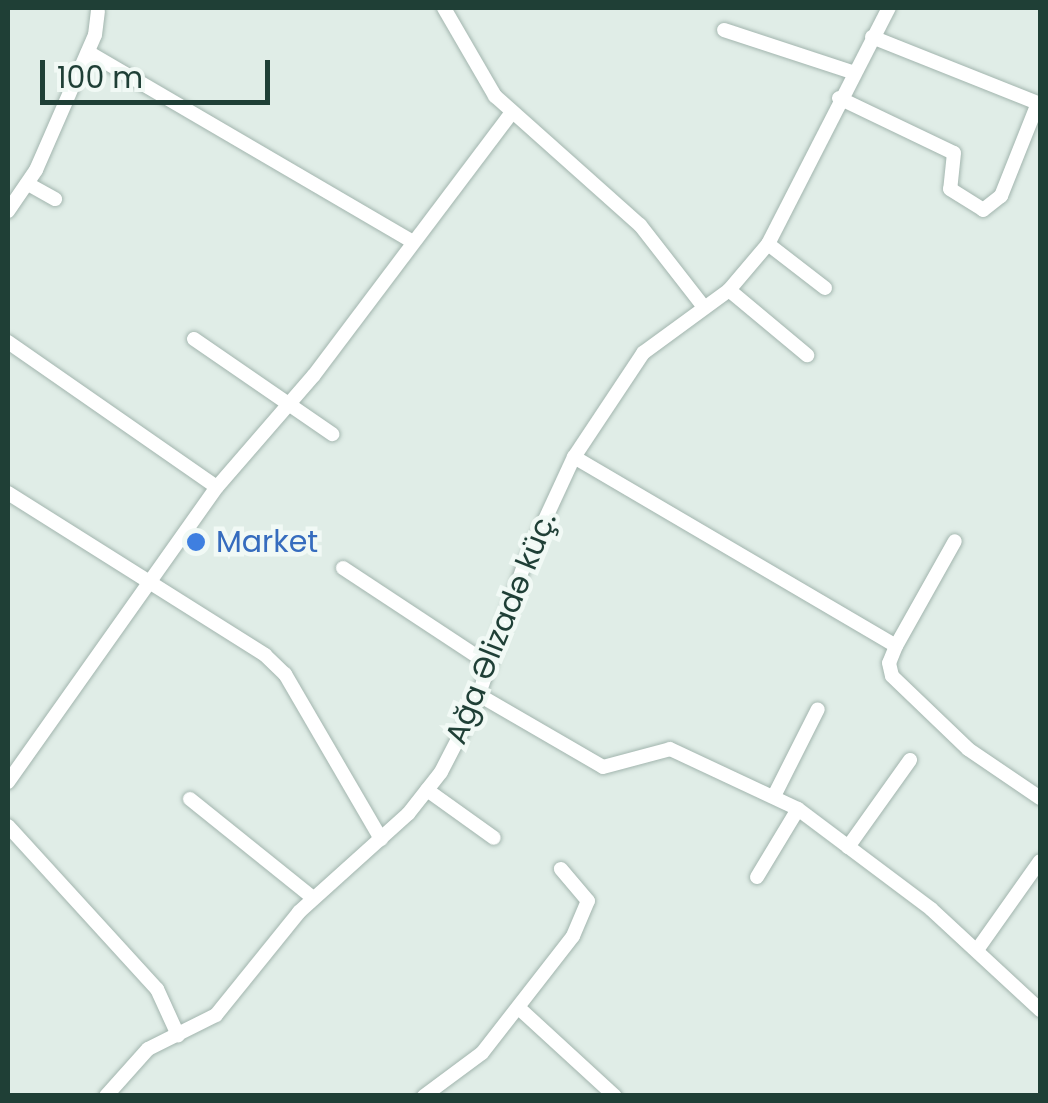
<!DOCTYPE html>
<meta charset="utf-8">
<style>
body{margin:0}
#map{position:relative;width:1048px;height:1103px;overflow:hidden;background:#e0ede7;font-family:Poppins,sans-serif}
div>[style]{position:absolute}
.roads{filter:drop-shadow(0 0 2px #a2b5ae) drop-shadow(0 0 2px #a2b5ae)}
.street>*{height:14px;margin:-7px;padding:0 7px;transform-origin:7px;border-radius:7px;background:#fff}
.dots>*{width:28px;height:28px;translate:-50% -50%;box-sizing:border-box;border:5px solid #f1f9f5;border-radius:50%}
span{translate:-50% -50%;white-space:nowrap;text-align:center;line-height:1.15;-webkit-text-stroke:9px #f1f9f5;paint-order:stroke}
.shop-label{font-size:30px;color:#366cbe}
.left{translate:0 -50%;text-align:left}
.street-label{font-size:30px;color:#1f3f36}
.frame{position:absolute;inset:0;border:10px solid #1f3f36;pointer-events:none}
.scale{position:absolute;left:40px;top:60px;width:230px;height:45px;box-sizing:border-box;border:5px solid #1f3f36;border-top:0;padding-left:12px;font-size:30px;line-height:35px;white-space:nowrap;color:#1f3f36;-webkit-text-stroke:8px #f1f9f5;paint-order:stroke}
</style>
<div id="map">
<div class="roads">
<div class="street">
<i style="left:444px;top:8px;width:102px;rotate:59.9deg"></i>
<i style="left:495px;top:96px;width:194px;rotate:41.7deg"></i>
<i style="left:640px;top:225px;width:103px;rotate:52.1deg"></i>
<i style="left:724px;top:30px;width:135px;rotate:18.2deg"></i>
<i style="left:872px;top:37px;width:181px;rotate:21.7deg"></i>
<i style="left:88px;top:52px;width:374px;rotate:30.3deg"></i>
<i style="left:839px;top:98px;width:127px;rotate:25.6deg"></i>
<i style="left:954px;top:153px;width:36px;rotate:96deg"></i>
<i style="left:950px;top:189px;width:39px;rotate:32deg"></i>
<i style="left:983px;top:210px;width:23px;rotate:-38deg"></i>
<i style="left:1001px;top:196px;width:100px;rotate:-68.3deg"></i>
<i style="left:28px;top:184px;width:31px;rotate:29deg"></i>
<i style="left:8px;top:211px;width:50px;rotate:-55.7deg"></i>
<i style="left:36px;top:170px;width:147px;rotate:-66.4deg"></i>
<i style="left:95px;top:35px;width:24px;rotate:-83deg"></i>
<i style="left:768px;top:244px;width:72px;rotate:37.7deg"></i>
<i style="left:729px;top:290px;width:102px;rotate:39.8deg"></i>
<i style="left:194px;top:339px;width:168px;rotate:34.5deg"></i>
<i style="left:8px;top:342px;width:254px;rotate:34.8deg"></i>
<i style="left:574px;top:457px;width:373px;rotate:30.4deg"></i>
<i style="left:896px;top:646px;width:18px;rotate:112deg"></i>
<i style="left:889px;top:663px;width:13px;rotate:77deg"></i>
<i style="left:892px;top:676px;width:105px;rotate:43.8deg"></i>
<i style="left:968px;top:749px;width:87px;rotate:34.2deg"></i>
<i style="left:8px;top:493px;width:304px;rotate:32.2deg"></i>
<i style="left:265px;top:655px;width:28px;rotate:44deg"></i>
<i style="left:285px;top:674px;width:191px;rotate:59.8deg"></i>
<i style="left:343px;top:568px;width:176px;rotate:33.4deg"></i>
<i style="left:896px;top:646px;width:120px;rotate:-60.7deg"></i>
<i style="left:479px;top:695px;width:143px;rotate:30.1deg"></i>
<i style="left:603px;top:767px;width:69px;rotate:-15deg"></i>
<i style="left:670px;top:749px;width:141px;rotate:25.1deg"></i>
<i style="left:798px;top:809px;width:166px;rotate:36.9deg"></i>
<i style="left:931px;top:909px;width:149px;rotate:42.8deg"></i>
<i style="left:8px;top:782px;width:362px;rotate:-54.7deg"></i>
<i style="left:217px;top:487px;width:148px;rotate:-49.1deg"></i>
<i style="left:314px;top:375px;width:327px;rotate:-53deg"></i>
<i style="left:427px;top:790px;width:82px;rotate:35.6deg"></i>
<i style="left:774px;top:796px;width:97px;rotate:-63.2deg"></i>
<i style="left:190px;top:799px;width:158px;rotate:38.8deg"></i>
<i style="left:8px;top:826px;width:221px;rotate:47.6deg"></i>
<i style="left:157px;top:989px;width:51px;rotate:65.5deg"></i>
<i style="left:848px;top:847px;width:107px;rotate:-54.5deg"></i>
<i style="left:757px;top:877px;width:79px;rotate:-58.9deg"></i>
<i style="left:977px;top:950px;width:109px;rotate:-54.7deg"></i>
<i style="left:521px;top:1010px;width:127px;rotate:42.5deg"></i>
<i style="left:106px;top:1096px;width:63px;rotate:-48.2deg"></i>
<i style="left:148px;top:1049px;width:76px;rotate:-26.6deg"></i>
<i style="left:216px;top:1015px;width:132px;rotate:-51.1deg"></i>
<i style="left:299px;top:912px;width:147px;rotate:-42deg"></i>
<i style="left:408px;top:814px;width:53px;rotate:-51.8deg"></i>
<i style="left:441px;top:772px;width:72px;rotate:-62.7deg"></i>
<i style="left:474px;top:708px;width:151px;rotate:-70.7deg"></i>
<i style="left:524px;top:565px;width:119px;rotate:-65.2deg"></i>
<i style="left:574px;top:457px;width:125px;rotate:-56.4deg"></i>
<i style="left:643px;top:353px;width:107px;rotate:-36.2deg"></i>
<i style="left:729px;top:290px;width:60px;rotate:-49.7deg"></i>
<i style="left:768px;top:244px;width:265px;rotate:-62.9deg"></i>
<i style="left:424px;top:1096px;width:72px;rotate:-36.6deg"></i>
<i style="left:482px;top:1053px;width:148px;rotate:-52.1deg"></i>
<i style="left:573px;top:936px;width:38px;rotate:-67deg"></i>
<i style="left:588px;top:901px;width:42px;rotate:-130.2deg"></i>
</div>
</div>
<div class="dots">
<i style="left:196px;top:542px;background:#3f7fe0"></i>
</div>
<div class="shop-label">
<span class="left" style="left:216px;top:542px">Market</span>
</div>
<div class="street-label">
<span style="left:501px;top:628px;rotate:-68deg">Ağa Əlizadə küç.</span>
</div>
<div class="frame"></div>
<div class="scale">100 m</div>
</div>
